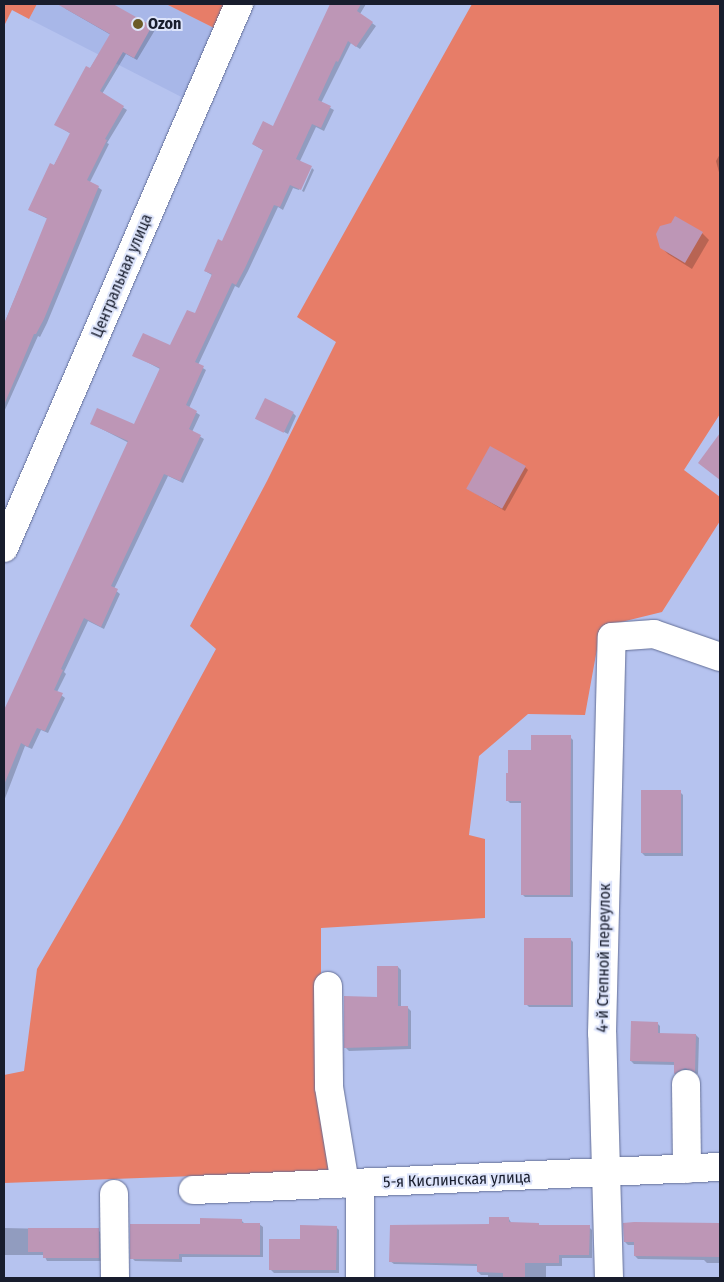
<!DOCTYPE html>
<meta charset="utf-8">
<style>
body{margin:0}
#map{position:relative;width:724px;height:1282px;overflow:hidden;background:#b6c3ef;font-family:"Fira Sans Condensed",sans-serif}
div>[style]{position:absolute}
.built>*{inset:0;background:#a8b7e8}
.green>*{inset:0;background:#e77d68}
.shadow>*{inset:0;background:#0003}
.building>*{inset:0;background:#bd96b6;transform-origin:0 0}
.roads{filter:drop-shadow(0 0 1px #646f97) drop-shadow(0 0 1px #646f97)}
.minor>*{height:28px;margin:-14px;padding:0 14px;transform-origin:14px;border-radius:14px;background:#fff}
.dots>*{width:14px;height:14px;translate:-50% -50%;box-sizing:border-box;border:2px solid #dde4fb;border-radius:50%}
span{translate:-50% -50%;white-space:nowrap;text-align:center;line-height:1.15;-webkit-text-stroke:4px #dde4fb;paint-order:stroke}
.poi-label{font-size:16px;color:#181d2d;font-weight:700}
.left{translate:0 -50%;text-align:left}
.street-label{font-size:16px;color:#181d2d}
.frame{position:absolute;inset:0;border:5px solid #181d2d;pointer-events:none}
</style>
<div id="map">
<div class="built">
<i style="clip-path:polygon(37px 4px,166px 4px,234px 38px,203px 108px,29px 19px)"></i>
</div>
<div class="green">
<i style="clip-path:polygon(4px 4px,37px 4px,29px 19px,12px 10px,4px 26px)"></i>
<i style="clip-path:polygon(166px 4px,250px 4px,234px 38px)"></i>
<i style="clip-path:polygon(472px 4px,720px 4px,720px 414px,684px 470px,720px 497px,720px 521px,662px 612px,601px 627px,585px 715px,528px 714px,479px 756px,469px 835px,485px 839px,485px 918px,321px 928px,321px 1083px,331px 1171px,4px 1183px,4px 1075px,24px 1071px,37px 969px,121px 824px,216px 649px,190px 626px,267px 481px,336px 342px,297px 317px)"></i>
</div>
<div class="shadow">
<i style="clip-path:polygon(64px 4px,111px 4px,155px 30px,137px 60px,126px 54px,102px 94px,127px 110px,107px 143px,109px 144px,90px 182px,102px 190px,47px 323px,40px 337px,38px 336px,4px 412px,4px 324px,48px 219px,30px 210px,71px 134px,55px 124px,111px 35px,66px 9px,63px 6px)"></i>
<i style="clip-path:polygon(332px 4px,366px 4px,360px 14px,376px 26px,360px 49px,351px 43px,321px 103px,334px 110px,324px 131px,316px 127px,300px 161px,310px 167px,299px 190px,293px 188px,283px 210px,278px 207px,248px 271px,239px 288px,235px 286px,198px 365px,206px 370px,189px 408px,200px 415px,192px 432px,204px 439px,183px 483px,168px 476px,114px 589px,120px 594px,104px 629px,88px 621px,64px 672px,66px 674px,57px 692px,65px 698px,48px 733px,41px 730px,32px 749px,25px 746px,4px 801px,4px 713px,129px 443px,92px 424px,135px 426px,160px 369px,134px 355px,171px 347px,195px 315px,212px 275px,205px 271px,223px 243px,264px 151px,253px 144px,273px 128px)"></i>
<i style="clip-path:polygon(720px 154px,720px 176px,716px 161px)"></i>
<i style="clip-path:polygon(312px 168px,314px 170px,304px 192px,302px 191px)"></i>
<i style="clip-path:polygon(702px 233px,709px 240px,692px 269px,668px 254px,661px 247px)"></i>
<i style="clip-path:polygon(293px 413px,296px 416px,288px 434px,257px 418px)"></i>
<i style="clip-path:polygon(525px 467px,528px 470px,505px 511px,468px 489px)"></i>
<i style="clip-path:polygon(570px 737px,573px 740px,573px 897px,525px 897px,522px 894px,522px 803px,510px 803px,507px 800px,533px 751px)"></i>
<i style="clip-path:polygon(680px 792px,683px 795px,683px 856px,645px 856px,642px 853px)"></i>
<i style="clip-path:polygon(570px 939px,573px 942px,573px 1007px,529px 1007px,526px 1004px)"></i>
<i style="clip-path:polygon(398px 967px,401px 970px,401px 1008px,408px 1008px,411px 1011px,411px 1049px,349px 1051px,346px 1048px)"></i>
<i style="clip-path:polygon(657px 1023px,660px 1026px,660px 1034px,696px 1035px,699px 1038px,698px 1074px,689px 1071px,678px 1077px,675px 1074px,676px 1065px,634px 1064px,631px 1061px)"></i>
<i style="clip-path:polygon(509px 1219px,512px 1224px,589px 1227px,592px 1230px,592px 1258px,562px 1258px,562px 1266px,546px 1266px,546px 1278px,488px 1278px,488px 1275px,481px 1275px,478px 1272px,478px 1266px,394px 1264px,390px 1261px)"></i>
<i style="clip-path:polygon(241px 1220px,244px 1223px,259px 1224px,263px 1227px,263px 1257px,182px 1257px,182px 1262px,135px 1261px,132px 1258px,201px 1225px)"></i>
<i style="clip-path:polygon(624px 1224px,720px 1224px,720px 1263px,707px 1263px,704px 1260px,638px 1259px,635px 1256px,635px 1245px,628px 1245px,625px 1242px)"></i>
<i style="clip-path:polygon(336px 1227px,339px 1230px,339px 1273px,274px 1273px,271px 1270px,301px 1241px)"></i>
<i style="clip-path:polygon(4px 1228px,98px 1230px,101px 1233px,102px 1261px,47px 1261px,44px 1255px,4px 1255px)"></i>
</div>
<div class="building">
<i style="clip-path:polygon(57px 4px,113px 4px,152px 26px,134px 58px,123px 52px,100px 91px,124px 106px,105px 139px,107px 140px,87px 180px,99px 186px,44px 319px,36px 334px,34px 334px,4px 405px,4px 324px,47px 218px,28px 210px,50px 163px,54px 165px,70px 133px,54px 125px,86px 66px,90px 68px,110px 34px)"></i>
<i style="clip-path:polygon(330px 4px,361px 4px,357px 11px,373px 22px,356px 47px,348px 41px,338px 62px,336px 61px,318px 100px,331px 106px,321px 128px,312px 124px,296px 159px,312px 166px,301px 190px,290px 185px,280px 207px,274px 205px,245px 268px,236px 285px,232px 283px,195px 362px,204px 366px,186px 405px,197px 411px,189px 429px,201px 435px,180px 481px,164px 474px,111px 586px,118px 589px,101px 627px,84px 618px,61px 669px,63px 670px,54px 690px,63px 693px,45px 731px,37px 728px,28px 747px,21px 743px,4px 785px,4px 710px,128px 441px,90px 424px,97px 408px,134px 424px,160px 368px,132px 356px,143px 333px,170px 345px,187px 310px,195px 313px,212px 274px,204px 271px,218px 239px,222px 241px,263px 150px,252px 144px,263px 121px,273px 126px)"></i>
<i style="clip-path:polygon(675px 216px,703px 232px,685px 263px,660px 248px,656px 234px,660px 226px,671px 223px)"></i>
<i style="left:265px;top:398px;width:32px;height:23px;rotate:26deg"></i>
<i style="clip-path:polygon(720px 433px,720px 480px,698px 463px)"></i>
<i style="left:490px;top:446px;width:41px;height:49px;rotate:29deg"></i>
<i style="clip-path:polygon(531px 735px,571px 735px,570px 895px,521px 895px,521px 801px,506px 801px,506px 773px,508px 773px,508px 750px,531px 750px)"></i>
<i style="left:641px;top:790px;width:40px;height:63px"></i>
<i style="left:524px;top:938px;width:47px;height:67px"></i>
<i style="clip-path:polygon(377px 966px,398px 966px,398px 1006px,408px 1006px,408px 1046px,344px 1048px,344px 996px,377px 997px)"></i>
<i style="clip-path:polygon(631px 1021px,658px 1022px,658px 1033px,696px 1034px,695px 1072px,685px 1068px,674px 1074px,674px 1062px,630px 1061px)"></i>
<i style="clip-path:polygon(489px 1217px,509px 1217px,509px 1222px,539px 1223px,539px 1225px,590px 1225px,589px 1255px,559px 1255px,559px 1263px,525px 1263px,525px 1278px,503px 1278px,503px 1273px,477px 1272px,477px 1264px,389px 1262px,390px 1225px,489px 1224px)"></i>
<i style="clip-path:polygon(200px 1218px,242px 1219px,242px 1223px,260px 1223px,260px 1255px,179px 1254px,179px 1259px,130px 1259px,130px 1224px,200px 1224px)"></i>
<i style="clip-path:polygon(634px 1222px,720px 1223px,720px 1257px,634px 1256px,634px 1242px,624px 1242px,623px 1223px)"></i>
<i style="clip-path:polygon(300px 1225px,337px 1226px,336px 1270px,269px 1270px,269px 1239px,300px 1239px)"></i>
<i style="clip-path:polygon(28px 1228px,99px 1228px,99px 1258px,43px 1258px,43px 1252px,28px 1252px)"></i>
</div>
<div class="roads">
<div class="minor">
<i style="left:4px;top:548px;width:593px;rotate:-66.64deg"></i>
<i style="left:328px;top:986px;width:101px;rotate:89.4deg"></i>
<i style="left:329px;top:1087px;width:98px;rotate:80.6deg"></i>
<i style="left:686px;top:1084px;width:85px;rotate:89.3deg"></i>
<i style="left:360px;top:1184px;width:94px;rotate:90deg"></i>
<i style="left:193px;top:1190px;width:528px;rotate:-2.5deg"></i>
<i style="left:114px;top:1194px;width:84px;rotate:89.3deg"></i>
<i style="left:609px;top:1278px;width:245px;rotate:-91.6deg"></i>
<i style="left:602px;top:1033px;width:396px;rotate:-88.6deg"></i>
<i style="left:612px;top:637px;width:42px;rotate:-4.1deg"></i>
<i style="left:654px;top:634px;width:70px;rotate:19.2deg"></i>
</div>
</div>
<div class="dots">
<i style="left:138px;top:24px;background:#6b5b29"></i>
</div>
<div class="poi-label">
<span class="left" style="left:148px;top:24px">Ozon</span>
</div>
<div class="street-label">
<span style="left:122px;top:276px;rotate:-67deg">Центральная улица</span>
<span style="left:604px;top:958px;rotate:-89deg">4-й Степной переулок</span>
<span style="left:457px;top:1180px;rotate:-2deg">5-я Кислинская улица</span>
</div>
<div class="frame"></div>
</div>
